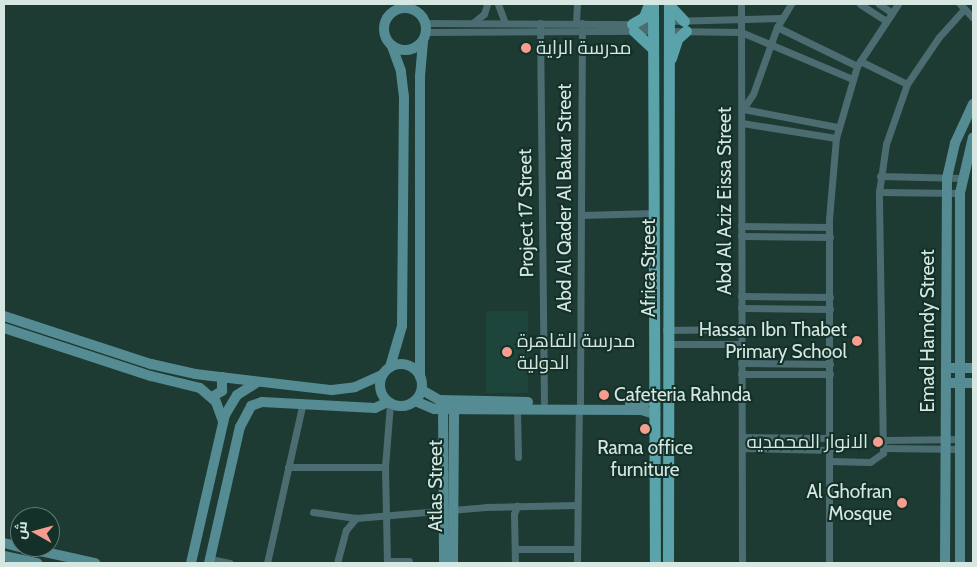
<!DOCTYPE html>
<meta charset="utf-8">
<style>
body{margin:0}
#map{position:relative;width:977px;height:567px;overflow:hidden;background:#1d3a33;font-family:Cabin,Cairo,sans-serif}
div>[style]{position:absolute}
.built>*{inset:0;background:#1e453c;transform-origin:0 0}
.street>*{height:7px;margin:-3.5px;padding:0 3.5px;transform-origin:3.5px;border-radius:3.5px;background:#4b6c70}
.secondary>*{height:10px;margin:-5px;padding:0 5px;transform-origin:5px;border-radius:5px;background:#558b92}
.secondary>.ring{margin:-5px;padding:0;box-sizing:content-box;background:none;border:10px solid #558b92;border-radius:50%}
.primary>*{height:11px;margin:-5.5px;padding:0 5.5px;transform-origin:5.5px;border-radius:5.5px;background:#5ba3ab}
.dots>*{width:14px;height:14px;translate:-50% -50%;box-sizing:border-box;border:2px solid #133029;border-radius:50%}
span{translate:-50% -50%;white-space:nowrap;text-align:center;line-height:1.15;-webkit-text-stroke:4px #133029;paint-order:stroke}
.poi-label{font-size:19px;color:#d6e7e2}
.left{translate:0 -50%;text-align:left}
.right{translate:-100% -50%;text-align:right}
.street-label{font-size:19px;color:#d6e7e2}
.frame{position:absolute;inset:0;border:5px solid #d6e7e2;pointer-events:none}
.north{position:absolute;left:10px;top:507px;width:50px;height:50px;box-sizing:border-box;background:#133029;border:1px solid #617973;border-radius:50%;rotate:277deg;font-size:14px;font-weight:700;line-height:20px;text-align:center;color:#d6e7e2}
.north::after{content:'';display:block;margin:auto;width:18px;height:22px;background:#f59d8e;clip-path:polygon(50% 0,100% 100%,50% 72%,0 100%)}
</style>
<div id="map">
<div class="built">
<i style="left:486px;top:311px;width:42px;height:82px"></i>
</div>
<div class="street">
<i style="left:498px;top:4px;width:20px;rotate:70deg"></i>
<i style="left:741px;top:4px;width:559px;rotate:89.9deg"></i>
<i style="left:791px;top:4px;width:27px;rotate:121deg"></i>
<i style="left:777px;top:27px;width:71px;rotate:109.7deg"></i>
<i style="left:753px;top:94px;width:18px;rotate:124deg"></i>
<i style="left:743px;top:109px;width:96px;rotate:10.8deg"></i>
<i style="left:860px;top:4px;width:30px;rotate:33deg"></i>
<i style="left:879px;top:4px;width:14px;rotate:34deg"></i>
<i style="left:960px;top:4px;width:19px;rotate:47deg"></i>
<i style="left:669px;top:21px;width:113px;rotate:-1.5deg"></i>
<i style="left:474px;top:22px;width:13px;rotate:-39deg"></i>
<i style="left:484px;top:14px;width:10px;rotate:-73deg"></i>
<i style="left:425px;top:23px;width:228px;rotate:0.3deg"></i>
<i style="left:540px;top:23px;width:379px;rotate:89.4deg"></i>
<i style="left:576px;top:23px;width:19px;rotate:-87deg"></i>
<i style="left:777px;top:27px;width:89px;rotate:26deg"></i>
<i style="left:669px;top:31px;width:72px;rotate:0.8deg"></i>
<i style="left:741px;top:32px;width:121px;rotate:22.9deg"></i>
<i style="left:426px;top:32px;width:227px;rotate:-0.3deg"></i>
<i style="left:860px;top:61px;width:52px;rotate:26.1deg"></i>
<i style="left:742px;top:123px;width:95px;rotate:9.1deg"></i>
<i style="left:880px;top:176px;width:82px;rotate:1.4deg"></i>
<i style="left:879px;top:192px;width:81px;rotate:0.7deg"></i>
<i style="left:581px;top:215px;width:73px;rotate:-1.6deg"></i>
<i style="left:741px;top:226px;width:88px;rotate:0.7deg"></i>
<i style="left:741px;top:236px;width:89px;rotate:0.6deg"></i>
<i style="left:741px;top:296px;width:89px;rotate:0.6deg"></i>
<i style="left:741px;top:308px;width:89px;rotate:0.6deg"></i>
<i style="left:666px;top:330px;width:75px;rotate:-0.8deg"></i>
<i style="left:667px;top:344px;width:74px"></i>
<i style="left:741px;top:363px;width:89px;rotate:0.6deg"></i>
<i style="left:741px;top:374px;width:89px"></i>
<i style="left:580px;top:403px;width:380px;rotate:-89.7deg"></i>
<i style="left:517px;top:409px;width:48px;rotate:88.8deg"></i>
<i style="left:742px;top:437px;width:88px;rotate:0.7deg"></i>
<i style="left:885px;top:440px;width:76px;rotate:-0.8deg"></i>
<i style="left:742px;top:448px;width:88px;rotate:1.3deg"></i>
<i style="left:884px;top:448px;width:76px;rotate:0.8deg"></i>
<i style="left:830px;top:461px;width:40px;rotate:1.4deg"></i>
<i style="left:870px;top:462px;width:16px;rotate:-35deg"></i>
<i style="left:883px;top:453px;width:261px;rotate:-90.9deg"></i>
<i style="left:879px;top:192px;width:49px;rotate:-81.7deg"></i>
<i style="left:886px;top:144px;width:64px;rotate:-70.7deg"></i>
<i style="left:907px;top:84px;width:57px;rotate:-55.8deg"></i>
<i style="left:939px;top:37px;width:38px;rotate:-48deg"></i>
<i style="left:288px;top:467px;width:97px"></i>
<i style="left:313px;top:512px;width:43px;rotate:7.9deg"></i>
<i style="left:515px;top:549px;width:62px"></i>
<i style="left:210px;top:559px;width:20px;rotate:11deg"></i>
<i style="left:387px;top:561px;width:22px"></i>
<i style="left:267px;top:563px;width:161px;rotate:-77.4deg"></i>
<i style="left:337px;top:563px;width:34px;rotate:-75deg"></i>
<i style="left:346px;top:530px;width:16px;rotate:-50deg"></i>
<i style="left:356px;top:518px;width:130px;rotate:-4.8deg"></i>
<i style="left:486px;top:507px;width:91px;rotate:-1.3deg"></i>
<i style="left:387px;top:563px;width:96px;rotate:-91.2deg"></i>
<i style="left:385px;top:467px;width:64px;rotate:-85.5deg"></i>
<i style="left:515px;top:563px;width:49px;rotate:-91.2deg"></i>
<i style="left:514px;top:514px;width:9px;rotate:-69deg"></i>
<i style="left:577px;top:563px;width:153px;rotate:-89.3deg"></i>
<i style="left:829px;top:563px;width:344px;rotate:-90deg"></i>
<i style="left:829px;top:219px;width:81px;rotate:-85.1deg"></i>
<i style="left:836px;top:138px;width:75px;rotate:-73.7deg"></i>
<i style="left:857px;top:66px;width:74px;rotate:-56.5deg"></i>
</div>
<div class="secondary">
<i class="ring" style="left:384px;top:8px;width:32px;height:32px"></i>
<i style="left:4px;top:316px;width:155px;rotate:18.1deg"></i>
<i style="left:151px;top:364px;width:45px;rotate:12.8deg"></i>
<i style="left:195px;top:374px;width:138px;rotate:6.7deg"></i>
<i style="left:332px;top:390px;width:23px;rotate:-7deg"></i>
<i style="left:355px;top:387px;width:30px;rotate:-24deg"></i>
<i style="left:4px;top:328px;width:155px;rotate:18.1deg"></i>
<i style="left:151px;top:376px;width:50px;rotate:13.8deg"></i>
<i style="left:200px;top:388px;width:21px;rotate:41deg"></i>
<i style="left:216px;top:402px;width:20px;rotate:70deg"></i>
<i class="ring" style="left:380px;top:364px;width:32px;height:32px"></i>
<i style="left:390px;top:367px;width:43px;rotate:-73.7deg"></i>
<i style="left:402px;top:326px;width:229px;rotate:-89.5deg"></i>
<i style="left:404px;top:97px;width:26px;rotate:-97deg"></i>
<i style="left:401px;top:71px;width:27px;rotate:-110deg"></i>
<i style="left:946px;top:368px;width:27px"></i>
<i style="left:420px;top:377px;width:301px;rotate:-90deg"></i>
<i style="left:420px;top:76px;width:36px;rotate:-85deg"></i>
<i style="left:946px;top:383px;width:27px"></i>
<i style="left:422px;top:390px;width:20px;rotate:30deg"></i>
<i style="left:439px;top:400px;width:89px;rotate:1.3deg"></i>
<i style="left:212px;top:397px;width:12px;rotate:-31deg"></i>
<i style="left:222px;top:391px;width:14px;rotate:-90deg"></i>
<i style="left:415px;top:401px;width:21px;rotate:23deg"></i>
<i style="left:434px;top:409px;width:207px;rotate:0.3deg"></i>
<i style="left:641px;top:410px;width:15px;rotate:16deg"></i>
<i style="left:630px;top:404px;width:10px;rotate:6deg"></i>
<i style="left:640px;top:405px;width:17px;rotate:-25deg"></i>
<i style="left:443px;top:409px;width:154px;rotate:89.6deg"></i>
<i style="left:4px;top:543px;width:16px;rotate:14deg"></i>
<i style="left:22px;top:547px;width:75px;rotate:12.4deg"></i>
<i style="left:4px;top:556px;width:34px;rotate:12deg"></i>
<i style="left:191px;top:563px;width:152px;rotate:-77.1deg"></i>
<i style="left:225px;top:415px;width:23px;rotate:-59deg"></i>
<i style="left:237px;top:395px;width:22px;rotate:-32deg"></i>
<i style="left:209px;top:563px;width:139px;rotate:-77.2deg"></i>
<i style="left:240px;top:427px;width:24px;rotate:-62deg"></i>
<i style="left:251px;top:406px;width:12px;rotate:-20deg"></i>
<i style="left:262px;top:402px;width:113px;rotate:3deg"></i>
<i style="left:375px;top:408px;width:14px;rotate:-25deg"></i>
<i style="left:453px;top:563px;width:154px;rotate:-89.6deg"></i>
<i style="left:945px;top:563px;width:385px;rotate:-89.7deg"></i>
<i style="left:947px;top:178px;width:36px;rotate:-77deg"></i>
<i style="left:955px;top:143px;width:43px;rotate:-65.2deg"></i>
<i style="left:960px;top:563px;width:370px;rotate:-90deg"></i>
<i style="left:960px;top:193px;width:57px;rotate:-76.9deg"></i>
</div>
<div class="primary">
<i style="left:653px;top:4px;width:559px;rotate:89.8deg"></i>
<i style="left:669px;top:5px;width:22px;rotate:47deg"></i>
<i style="left:632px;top:24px;width:14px;rotate:-30deg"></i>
<i style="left:644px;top:17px;width:14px;rotate:-69deg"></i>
<i style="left:634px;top:31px;width:26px;rotate:43deg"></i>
<i style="left:671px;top:58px;width:20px;rotate:-72deg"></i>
<i style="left:677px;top:39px;width:12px;rotate:-42deg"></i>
<i style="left:668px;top:563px;width:559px;rotate:-89.9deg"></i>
</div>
<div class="dots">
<i style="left:526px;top:48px;background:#f59d8e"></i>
<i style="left:857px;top:341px;background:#f59d8e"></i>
<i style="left:507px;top:352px;background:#f59d8e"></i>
<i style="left:604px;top:395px;background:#f59d8e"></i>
<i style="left:645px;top:429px;background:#f59d8e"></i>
<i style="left:878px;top:442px;background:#f59d8e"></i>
<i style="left:902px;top:503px;background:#f59d8e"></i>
</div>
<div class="poi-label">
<span class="left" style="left:536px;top:48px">مدرسة الراية</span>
<span class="right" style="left:847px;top:341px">Hassan Ibn Thabet<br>Primary School</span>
<span class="left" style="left:517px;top:352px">مدرسة القاهرة<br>الدولية</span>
<span class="left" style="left:614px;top:395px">Cafeteria Rahnda</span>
<span class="right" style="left:868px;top:442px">الانوار المحمديه</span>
<span style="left:645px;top:459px">Rama office<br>furniture</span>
<span class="right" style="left:892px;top:503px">Al Ghofran<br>Mosque</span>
</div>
<div class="street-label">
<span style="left:565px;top:198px;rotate:-90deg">Abd Al Qader Al Bakar Street</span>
<span style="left:725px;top:201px;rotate:-90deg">Abd Al Aziz Eissa Street</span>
<span style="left:526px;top:213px;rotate:-91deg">Project 17 Street</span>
<span style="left:649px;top:268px;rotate:-90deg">Africa Street</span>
<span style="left:928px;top:331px;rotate:-90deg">Emad Hamdy Street</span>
<span style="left:436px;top:486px;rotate:-90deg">Atlas Street</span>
</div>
<div class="frame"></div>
<div class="north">ش</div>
</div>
